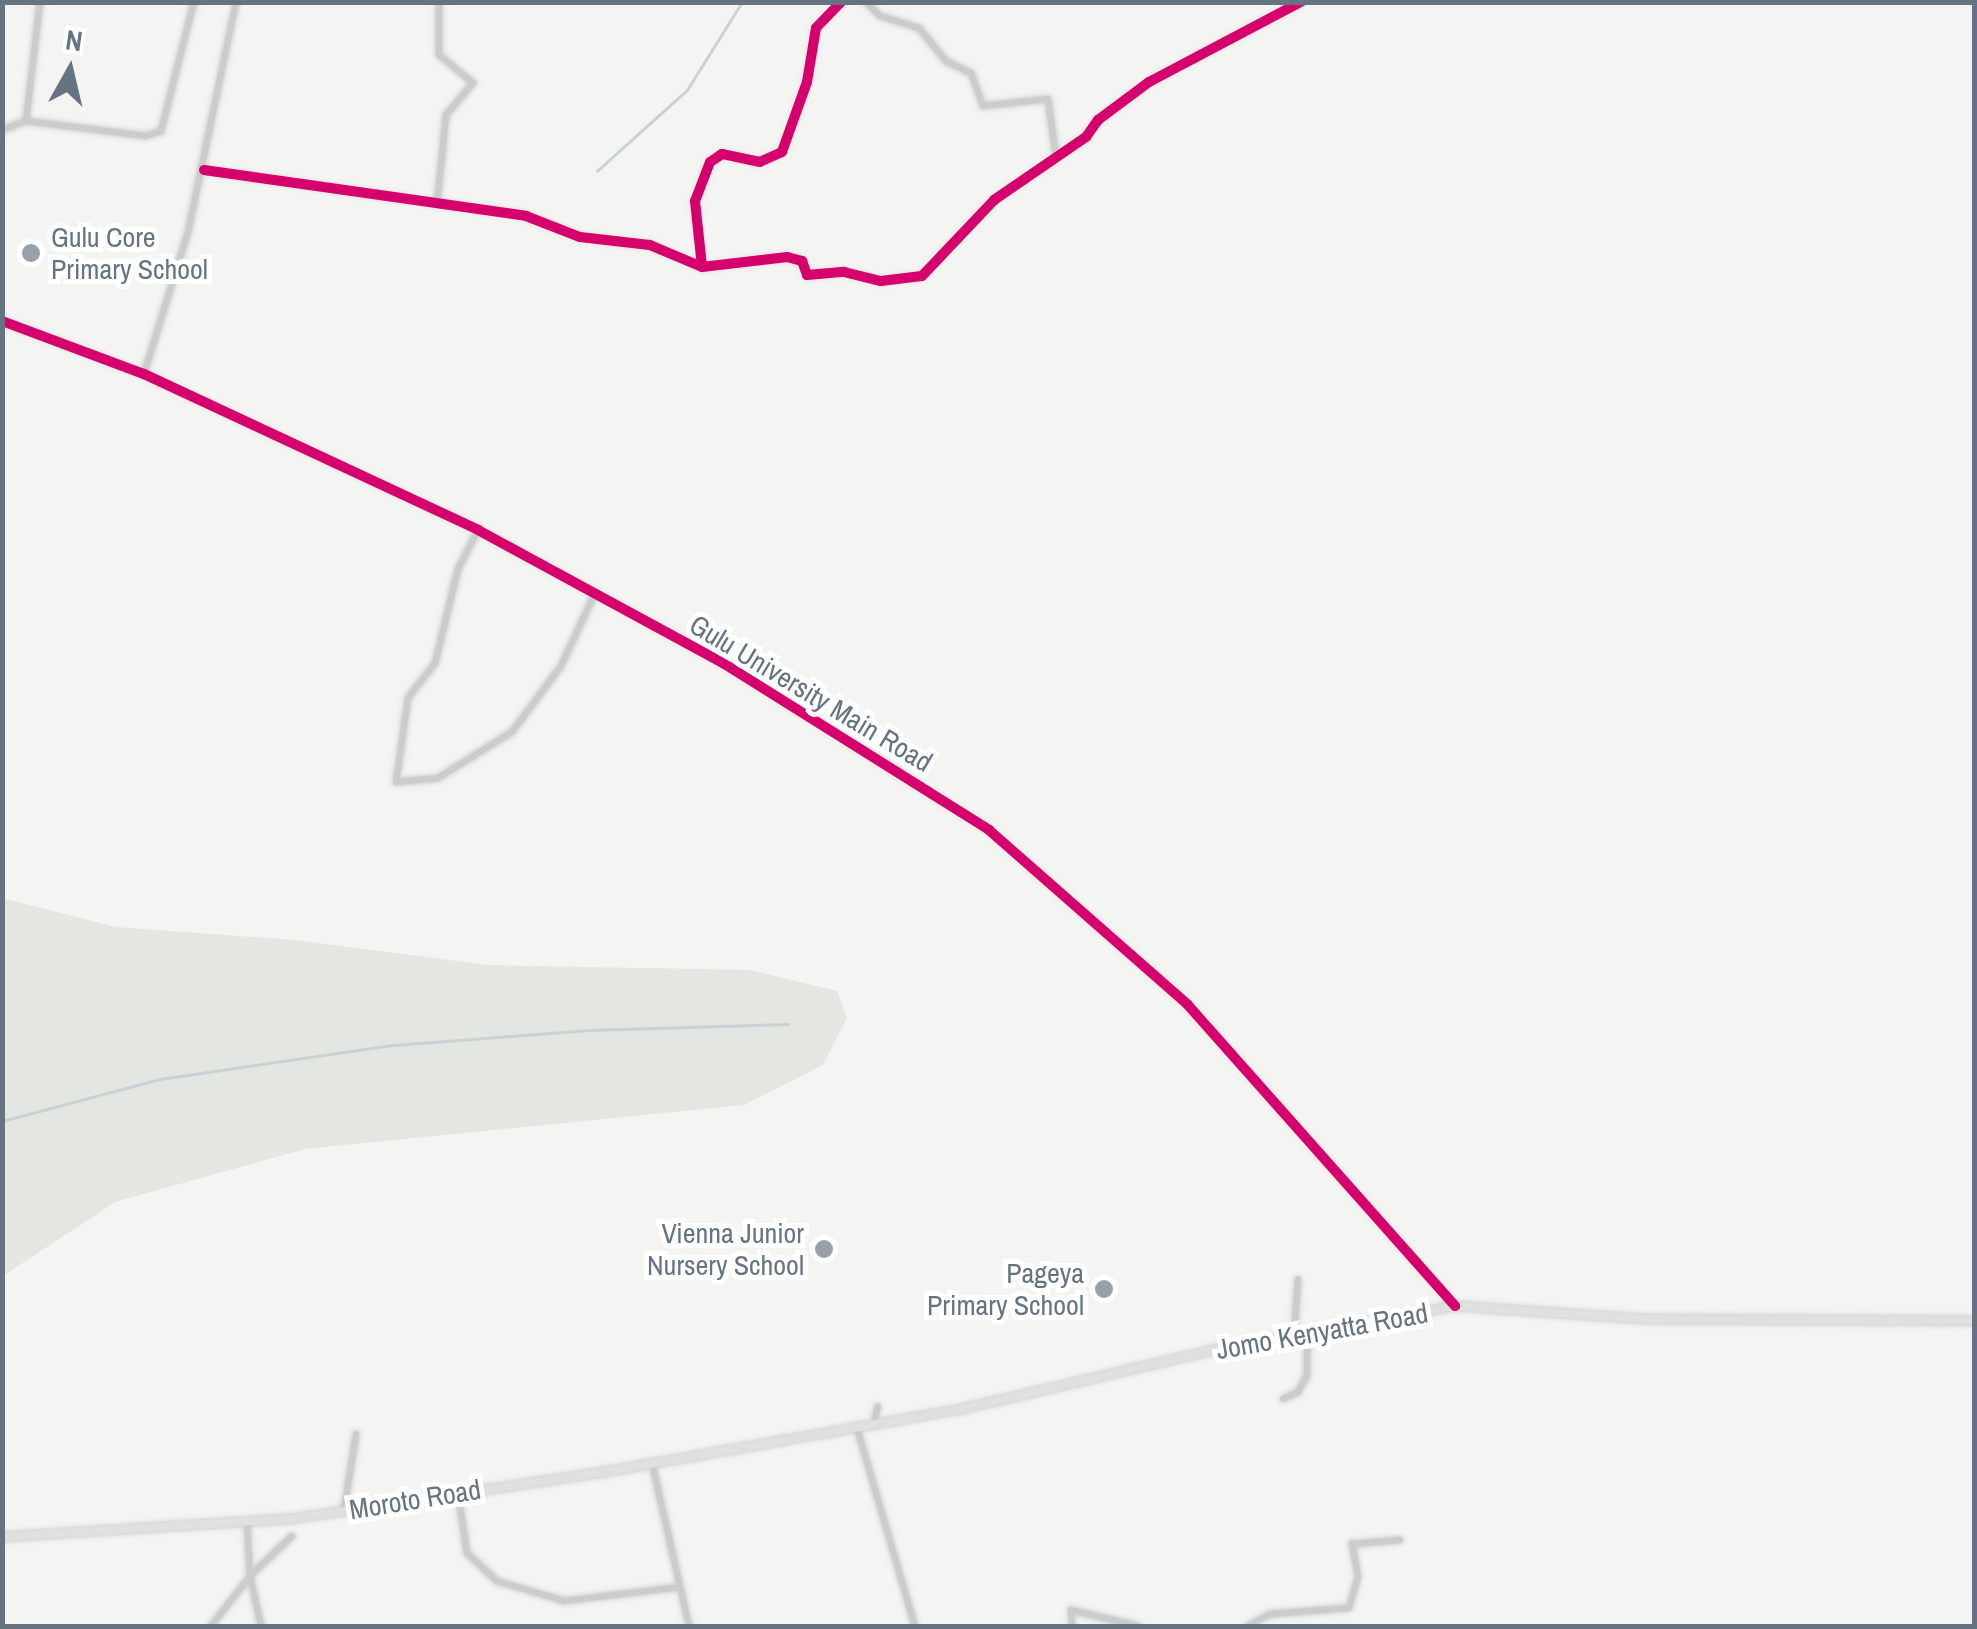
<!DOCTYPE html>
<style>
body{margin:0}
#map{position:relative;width:1977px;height:1629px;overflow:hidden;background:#f4f5f3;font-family:"Archivo Narrow",sans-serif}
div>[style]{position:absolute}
.green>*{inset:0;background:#e4e7e1}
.stream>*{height:2.5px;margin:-1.25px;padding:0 1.25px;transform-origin:1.25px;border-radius:1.25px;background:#cbd2d5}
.roads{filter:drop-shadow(0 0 2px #d0d1d1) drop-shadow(0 0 2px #d0d1d1)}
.minor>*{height:6px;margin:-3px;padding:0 3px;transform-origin:3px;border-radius:3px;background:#cacccd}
.major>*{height:8px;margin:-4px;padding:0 4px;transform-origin:4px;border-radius:4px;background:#dfe0e0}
.cycleway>*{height:10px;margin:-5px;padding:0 5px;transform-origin:5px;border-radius:5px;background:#d6006c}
.dots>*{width:28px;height:28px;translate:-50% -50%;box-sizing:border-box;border:5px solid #fff;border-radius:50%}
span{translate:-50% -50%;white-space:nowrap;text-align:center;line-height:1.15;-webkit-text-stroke:10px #fff;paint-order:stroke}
.poi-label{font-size:28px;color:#667482}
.left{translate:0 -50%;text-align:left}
.right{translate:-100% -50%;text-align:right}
.street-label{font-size:28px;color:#667482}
.frame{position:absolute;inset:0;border:5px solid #667482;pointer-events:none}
.north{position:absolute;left:20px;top:20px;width:100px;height:100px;-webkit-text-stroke:8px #fff;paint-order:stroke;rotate:8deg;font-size:28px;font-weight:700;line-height:40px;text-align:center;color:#667482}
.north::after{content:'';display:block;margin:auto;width:35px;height:45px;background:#667482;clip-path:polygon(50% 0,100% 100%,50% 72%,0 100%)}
</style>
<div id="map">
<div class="green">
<i style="clip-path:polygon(2px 898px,116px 927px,295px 940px,488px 965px,751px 970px,837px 991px,847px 1018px,823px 1065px,744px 1105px,305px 1149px,115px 1202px,3px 1276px)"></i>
</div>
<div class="stream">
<i style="left:597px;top:171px;width:121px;rotate:-42deg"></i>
<i style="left:687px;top:90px;width:104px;rotate:-58deg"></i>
<i style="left:2px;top:1121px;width:163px;rotate:-14.9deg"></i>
<i style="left:160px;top:1079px;width:236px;rotate:-8.3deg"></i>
<i style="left:394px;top:1045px;width:196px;rotate:-4.4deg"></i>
<i style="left:589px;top:1030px;width:199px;rotate:-1.7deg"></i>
</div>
<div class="roads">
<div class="minor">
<i style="left:841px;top:2px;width:36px;rotate:134deg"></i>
<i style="left:816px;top:28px;width:55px;rotate:99.5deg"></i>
<i style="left:807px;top:82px;width:74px;rotate:109.7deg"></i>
<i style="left:782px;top:152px;width:24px;rotate:156deg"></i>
<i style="left:760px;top:162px;width:39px;rotate:-168deg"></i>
<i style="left:722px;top:154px;width:14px;rotate:146deg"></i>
<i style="left:710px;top:162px;width:42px;rotate:111deg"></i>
<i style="left:695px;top:201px;width:66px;rotate:83.9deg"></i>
<i style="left:702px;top:267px;width:86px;rotate:-6.7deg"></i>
<i style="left:787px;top:257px;width:16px;rotate:15deg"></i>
<i style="left:802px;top:261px;width:15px;rotate:70deg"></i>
<i style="left:807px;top:275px;width:37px;rotate:-5deg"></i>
<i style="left:844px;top:272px;width:38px;rotate:14deg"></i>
<i style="left:881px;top:281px;width:41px;rotate:-7deg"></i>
<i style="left:922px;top:276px;width:105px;rotate:-46.5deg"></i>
<i style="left:994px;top:200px;width:112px;rotate:-34.4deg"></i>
<i style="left:1086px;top:137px;width:21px;rotate:-55deg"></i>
<i style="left:1098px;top:120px;width:64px;rotate:-36.7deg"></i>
<i style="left:1149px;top:82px;width:172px;rotate:-27.8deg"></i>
<i style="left:866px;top:2px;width:20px;rotate:45deg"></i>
<i style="left:880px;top:16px;width:41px;rotate:17.1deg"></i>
<i style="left:919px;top:28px;width:43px;rotate:50.7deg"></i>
<i style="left:946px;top:61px;width:28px;rotate:26deg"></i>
<i style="left:971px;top:73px;width:35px;rotate:70deg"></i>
<i style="left:983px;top:106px;width:65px;rotate:-6.1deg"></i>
<i style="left:1048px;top:99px;width:59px;rotate:82.1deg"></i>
<i style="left:26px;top:121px;width:120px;rotate:-83.3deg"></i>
<i style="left:2px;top:130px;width:26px;rotate:-21deg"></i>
<i style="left:26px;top:121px;width:121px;rotate:7.1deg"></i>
<i style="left:146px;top:136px;width:16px;rotate:-18deg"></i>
<i style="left:161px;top:131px;width:133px;rotate:-75.7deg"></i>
<i style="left:204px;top:170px;width:325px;rotate:8.1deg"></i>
<i style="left:526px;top:216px;width:58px;rotate:21.3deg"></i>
<i style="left:580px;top:237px;width:70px;rotate:6.5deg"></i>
<i style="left:650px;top:245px;width:56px;rotate:22.9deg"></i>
<i style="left:437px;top:204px;width:89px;rotate:-84.2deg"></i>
<i style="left:446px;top:115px;width:42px;rotate:-49.8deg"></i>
<i style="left:473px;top:83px;width:44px;rotate:-140.5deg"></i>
<i style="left:439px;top:55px;width:53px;rotate:-90deg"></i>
<i style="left:2px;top:321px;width:152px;rotate:20.5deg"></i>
<i style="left:144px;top:374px;width:369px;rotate:25deg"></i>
<i style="left:478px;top:530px;width:279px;rotate:28.5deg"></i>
<i style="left:723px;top:663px;width:314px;rotate:32.1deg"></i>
<i style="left:989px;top:830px;width:264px;rotate:41.3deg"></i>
<i style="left:1187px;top:1004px;width:404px;rotate:48.4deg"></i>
<i style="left:144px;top:374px;width:149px;rotate:-72.8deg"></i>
<i style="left:188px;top:232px;width:235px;rotate:-78.2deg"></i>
<i style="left:478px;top:530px;width:44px;rotate:117.1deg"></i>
<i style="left:458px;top:569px;width:97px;rotate:103.7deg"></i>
<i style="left:435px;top:663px;width:44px;rotate:127.6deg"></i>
<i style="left:408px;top:698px;width:85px;rotate:98.1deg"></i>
<i style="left:396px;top:782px;width:42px;rotate:-5.4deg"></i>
<i style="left:438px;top:778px;width:87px;rotate:-31.9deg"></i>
<i style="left:512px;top:732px;width:82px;rotate:-53.4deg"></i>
<i style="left:561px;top:666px;width:81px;rotate:-65deg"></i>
<i style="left:1294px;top:1335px;width:56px;rotate:-85.9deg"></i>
<i style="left:1283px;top:1399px;width:17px;rotate:-25deg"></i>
<i style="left:1298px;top:1392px;width:19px;rotate:-62deg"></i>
<i style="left:1307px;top:1375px;width:43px;rotate:-90deg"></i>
<i style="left:874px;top:1423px;width:17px;rotate:-77deg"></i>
<i style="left:857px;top:1428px;width:206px;rotate:73.7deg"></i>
<i style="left:652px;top:1463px;width:167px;rotate:77.2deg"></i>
<i style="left:458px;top:1493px;width:61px;rotate:81.5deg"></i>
<i style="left:467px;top:1553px;width:41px;rotate:43deg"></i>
<i style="left:497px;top:1581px;width:70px;rotate:16.6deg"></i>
<i style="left:564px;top:1601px;width:116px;rotate:-6.9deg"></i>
<i style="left:344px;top:1510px;width:77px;rotate:-81deg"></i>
<i style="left:211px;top:1626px;width:63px;rotate:-52deg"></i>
<i style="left:250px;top:1576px;width:53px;rotate:-93.2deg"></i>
<i style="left:261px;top:1626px;width:51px;rotate:-102.4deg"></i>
<i style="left:250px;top:1576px;width:58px;rotate:-43.6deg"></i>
<i style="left:1072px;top:1626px;width:16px;rotate:-94deg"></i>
<i style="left:1071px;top:1610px;width:69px;rotate:13.4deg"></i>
<i style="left:1248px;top:1626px;width:25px;rotate:-29deg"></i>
<i style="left:1270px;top:1614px;width:79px;rotate:-4.3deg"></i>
<i style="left:1349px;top:1608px;width:32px;rotate:-74deg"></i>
<i style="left:1358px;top:1577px;width:34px;rotate:-100deg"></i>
<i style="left:1352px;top:1544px;width:48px;rotate:-4.8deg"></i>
</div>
<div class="major">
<i style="left:2px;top:1537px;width:289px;rotate:-3.6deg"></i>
<i style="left:290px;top:1519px;width:317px;rotate:-8.5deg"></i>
<i style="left:604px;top:1472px;width:364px;rotate:-10deg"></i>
<i style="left:962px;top:1409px;width:254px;rotate:-13.2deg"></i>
<i style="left:1209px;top:1351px;width:250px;rotate:-10.4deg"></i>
<i style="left:1455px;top:1306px;width:191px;rotate:3.9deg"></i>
<i style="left:1646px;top:1319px;width:328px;rotate:0.3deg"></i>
</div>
</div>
<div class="cycleway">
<i style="left:841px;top:2px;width:36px;rotate:134deg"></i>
<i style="left:816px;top:28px;width:55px;rotate:99.5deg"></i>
<i style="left:807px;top:82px;width:74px;rotate:109.7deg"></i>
<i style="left:782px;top:152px;width:24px;rotate:156deg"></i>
<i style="left:760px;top:162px;width:39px;rotate:-168deg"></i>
<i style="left:722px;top:154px;width:14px;rotate:146deg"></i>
<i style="left:710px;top:162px;width:42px;rotate:111deg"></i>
<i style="left:695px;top:201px;width:66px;rotate:83.9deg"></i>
<i style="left:702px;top:267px;width:86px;rotate:-6.7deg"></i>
<i style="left:787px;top:257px;width:16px;rotate:15deg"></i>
<i style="left:802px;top:261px;width:15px;rotate:70deg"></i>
<i style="left:807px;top:275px;width:37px;rotate:-5deg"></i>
<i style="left:844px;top:272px;width:38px;rotate:14deg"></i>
<i style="left:881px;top:281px;width:41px;rotate:-7deg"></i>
<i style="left:922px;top:276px;width:105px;rotate:-46.5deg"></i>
<i style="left:994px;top:200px;width:112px;rotate:-34.4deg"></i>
<i style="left:1086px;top:137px;width:21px;rotate:-55deg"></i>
<i style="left:1098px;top:120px;width:64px;rotate:-36.7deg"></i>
<i style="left:1149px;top:82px;width:172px;rotate:-27.8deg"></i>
<i style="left:204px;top:170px;width:325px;rotate:8.1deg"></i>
<i style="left:526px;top:216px;width:58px;rotate:21.3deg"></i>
<i style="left:580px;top:237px;width:70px;rotate:6.5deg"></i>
<i style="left:650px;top:245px;width:56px;rotate:22.9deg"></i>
<i style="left:2px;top:321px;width:152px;rotate:20.5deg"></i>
<i style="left:144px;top:374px;width:369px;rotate:25deg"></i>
<i style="left:478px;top:530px;width:279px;rotate:28.5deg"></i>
<i style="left:723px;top:663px;width:314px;rotate:32.1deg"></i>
<i style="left:989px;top:830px;width:264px;rotate:41.3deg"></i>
<i style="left:1187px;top:1004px;width:404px;rotate:48.4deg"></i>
</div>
<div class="dots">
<i style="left:31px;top:253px;background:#98a1aa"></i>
<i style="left:824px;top:1249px;background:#98a1aa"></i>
<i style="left:1104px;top:1289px;background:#98a1aa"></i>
</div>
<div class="poi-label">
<span class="left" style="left:51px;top:253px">Gulu Core<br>Primary School</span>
<span class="right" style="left:804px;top:1249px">Vienna Junior<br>Nursery School</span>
<span class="right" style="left:1084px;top:1289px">Pageya<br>Primary School</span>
</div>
<div class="street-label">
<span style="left:811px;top:693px;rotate:31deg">Gulu University Main Road</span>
<span style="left:1322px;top:1331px;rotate:-10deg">Jomo Kenyatta Road</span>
<span style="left:415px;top:1499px;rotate:-9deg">Moroto Road</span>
</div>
<div class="frame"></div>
<div class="north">N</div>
</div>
